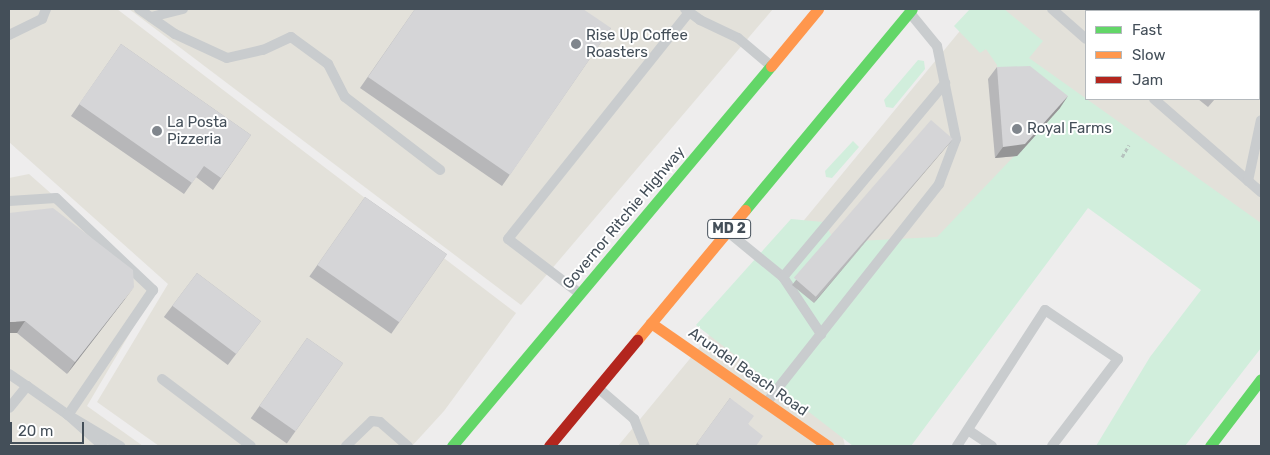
<!DOCTYPE html>
<style>
body{margin:0}
#map{position:relative;width:1270px;height:455px;overflow:hidden;background:#eeeded;font-family:Rubik,sans-serif}
div>[style]{position:absolute}
.commercial>*{inset:0;background:#e3e1da}
.green>*{inset:0;background:#d1eedc}
.path>*{height:3px;margin-top:-1.5px;transform-origin:0;background:repeating-linear-gradient(90deg,#b6c2be 0 4px,transparent 0 6.5px)}
.lane>*{height:10px;margin:-5px;padding:0 5px;transform-origin:5px;border-radius:5px;background:#c9ccce}
.fast>*{height:11px;margin:-5.5px;padding:0 5.5px;transform-origin:5.5px;border-radius:5.5px;background:#63d668}
.slow>*{height:11px;margin:-5.5px;padding:0 5.5px;transform-origin:5.5px;border-radius:5.5px;background:#ff974d}
.jam>*{height:11px;margin:-5.5px;padding:0 5.5px;transform-origin:5.5px;border-radius:5.5px;background:#b3261e}
.wall>*{inset:0;background:#b7b7b9;transform-origin:0 0}
.shaded-wall>*{inset:0;background:#959596}
.building>*{inset:0;background:#d5d5d7;transform-origin:0 0}
.dots>*{width:14px;height:14px;translate:-50% -50%;box-sizing:border-box;border:2px solid #fff;border-radius:50%}
span{translate:-50% -50%;white-space:nowrap;text-align:center;line-height:1.15;-webkit-text-stroke:4px #fff;paint-order:stroke}
.shield-label span{padding:1px 4px;background:#fff;border:1px solid;border-radius:4px;-webkit-text-stroke-width:0}
.shield-label{font-size:14px;color:#444f59;font-weight:700}
.poi-label{font-size:15px;color:#444f59}
.left{translate:0 -50%;text-align:left}
.street-label{font-size:15px;color:#444f59}
.frame{position:absolute;inset:0;border:10px solid #444f59;pointer-events:none}
.legend{position:absolute;left:1085px;top:10px;width:175px;height:90px;box-sizing:border-box;background:#fff;border:1px solid #b4b9bd;margin:0;padding:6px 9px;list-style:none;font-size:15px;color:#444f59}
.legend li{display:flex;align-items:center;gap:10px;height:25px}
.legend b{width:25px;border:1px solid #b4b9bd}
.scale{position:absolute;left:10px;top:422px;width:74px;height:22px;box-sizing:border-box;border:2px solid #444f59;border-top:0;padding-left:6px;font-size:15px;line-height:18px;white-space:nowrap;color:#444f59;-webkit-text-stroke:4px #fff;paint-order:stroke}
</style>
<div id="map">
<div class="commercial">
<i style="clip-path:polygon(14px 9px,117px 9px,516px 313px,444px 411px,412px 446px,159px 446px,97px 402px,168px 284px,9px 142px,9px 10px)"></i>
<i style="clip-path:polygon(129px 9px,773px 9px,521px 305px)"></i>
<i style="clip-path:polygon(evenodd,978px 9px,1261px 9px,1261px 237px,1079px 105px,833px 395px,845px 446px,618px 446px,978px 9px,1086px 11px,1259px 11px,1259px 99px,1086px 99px,1086px 11px)"></i>
<i style="clip-path:polygon(29px 174px,157px 287px,87px 406px,143px 446px,9px 446px,9px 178px)"></i>
</div>
<div class="green">
<i style="clip-path:polygon(970px 9px,1004px 9px,1043px 41px,1029px 58px,1261px 223px,1261px 348px,1185px 446px,1096px 446px,1150px 357px,1201px 290px,1088px 208px,911px 446px,853px 446px,696px 325px,791px 219px,823px 222px,836px 242px,937px 237px,1060px 108px,998px 79px,997px 65px,986px 49px,980px 53px,954px 26px)"></i>
<i style="clip-path:polygon(918px 60px,924px 61px,925px 69px,893px 108px,886px 107px,884px 100px)"></i>
<i style="clip-path:polygon(853px 141px,859px 147px,832px 178px,826px 177px,825px 171px)"></i>
</div>
<div class="path">
<i style="left:1122px;top:157px;width:14px;rotate:-60deg"></i>
</div>
<div class="lane">
<i style="left:139px;top:9px;width:44px;rotate:34.8deg"></i>
<i style="left:175px;top:34px;width:57px;rotate:24.8deg"></i>
<i style="left:227px;top:58px;width:37px;rotate:-13deg"></i>
<i style="left:263px;top:50px;width:31px;rotate:-25deg"></i>
<i style="left:291px;top:37px;width:46px;rotate:36.1deg"></i>
<i style="left:328px;top:64px;width:37px;rotate:63deg"></i>
<i style="left:345px;top:97px;width:120px;rotate:37.5deg"></i>
<i style="left:685px;top:9px;width:19px;rotate:36deg"></i>
<i style="left:700px;top:20px;width:42px;rotate:25.3deg"></i>
<i style="left:738px;top:38px;width:42px;rotate:40.2deg"></i>
<i style="left:1052px;top:9px;width:45px;rotate:41.4deg"></i>
<i style="left:1190px;top:9px;width:4px;rotate:34deg"></i>
<i style="left:151px;top:17px;width:33px;rotate:-14deg"></i>
<i style="left:9px;top:35px;width:37px;rotate:-26deg"></i>
<i style="left:42px;top:19px;width:11px;rotate:-68deg"></i>
<i style="left:1259px;top:67px;width:3px;rotate:45deg"></i>
<i style="left:1154px;top:99px;width:142px;rotate:41deg"></i>
<i style="left:1248px;top:181px;width:62px;rotate:-78deg"></i>
<i style="left:9px;top:201px;width:47px;rotate:-3.7deg"></i>
<i style="left:56px;top:198px;width:134px;rotate:43.5deg"></i>
<i style="left:153px;top:290px;width:151px;rotate:124.2deg"></i>
<i style="left:68px;top:415px;width:50px;rotate:-144.7deg"></i>
<i style="left:27px;top:386px;width:28px;rotate:129deg"></i>
<i style="left:728px;top:232px;width:71px;rotate:39.3deg"></i>
<i style="left:783px;top:277px;width:69px;rotate:56.3deg"></i>
<i style="left:783px;top:277px;width:253px;rotate:-50.1deg"></i>
<i style="left:579px;top:293px;width:89px;rotate:-142.7deg"></i>
<i style="left:508px;top:239px;width:290px;rotate:-51.4deg"></i>
<i style="left:9px;top:374px;width:22px;rotate:34deg"></i>
<i style="left:162px;top:379px;width:111px;rotate:37deg"></i>
<i style="left:598px;top:388px;width:48px;rotate:40.7deg"></i>
<i style="left:634px;top:419px;width:29px;rotate:68deg"></i>
<i style="left:767px;top:402px;width:278px;rotate:-51.7deg"></i>
<i style="left:939px;top:184px;width:48px;rotate:-69.3deg"></i>
<i style="left:956px;top:139px;width:95px;rotate:-101.5deg"></i>
<i style="left:937px;top:46px;width:43px;rotate:-129.3deg"></i>
<i style="left:968px;top:430px;width:29px;rotate:34deg"></i>
<i style="left:103px;top:446px;width:47px;rotate:-138.5deg"></i>
<i style="left:68px;top:415px;width:61px;rotate:30.8deg"></i>
<i style="left:346px;top:446px;width:36px;rotate:-44deg"></i>
<i style="left:372px;top:421px;width:8px;rotate:7deg"></i>
<i style="left:380px;top:422px;width:37px;rotate:41deg"></i>
<i style="left:957px;top:446px;width:162px;rotate:-57.1deg"></i>
<i style="left:1045px;top:310px;width:88px;rotate:33.9deg"></i>
<i style="left:1118px;top:359px;width:109px;rotate:127.2deg"></i>
</div>
<div class="fast">
<i style="left:745px;top:210px;width:261px;rotate:-50.3deg"></i>
<i style="left:452px;top:446px;width:496px;rotate:-50deg"></i>
<i style="left:1210px;top:446px;width:84px;rotate:-52.7deg"></i>
</div>
<div class="slow">
<i style="left:771px;top:66px;width:74px;rotate:-50.5deg"></i>
<i style="left:651px;top:323px;width:216px;rotate:34.8deg"></i>
<i style="left:637px;top:340px;width:169px;rotate:-50.3deg"></i>
</div>
<div class="jam">
<i style="left:549px;top:446px;width:138px;rotate:-50.3deg"></i>
</div>
<div class="wall">
<i style="clip-path:polygon(415px 9px,611px 28px,502px 186px,360px 88px)"></i>
<i style="left:1107px;top:9px;width:72px;height:3px"></i>
<i style="clip-path:polygon(121px 44px,251px 135px,213px 190px,196px 177px,184px 194px,71px 116px)"></i>
<i style="clip-path:polygon(997px 67px,1060px 108px,1017px 156px,995px 158px,988px 79px)"></i>
<i style="clip-path:polygon(1198px 99px,1215px 99px,1208px 107px)"></i>
<i style="clip-path:polygon(949px 143px,814px 303px,792px 285px,796px 280px)"></i>
<i style="left:365px;top:197px;width:100px;height:97px;rotate:35deg"></i>
<i style="clip-path:polygon(9px 213px,125px 299px,67px 374px,17px 333px)"></i>
<i style="left:197px;top:273px;width:80px;height:55px;rotate:37deg"></i>
<i style="left:307px;top:338px;width:44px;height:98px;rotate:35deg"></i>
<i style="clip-path:polygon(730px 398px,748px 424px,756px 446px,695px 446px)"></i>
</div>
<div class="shaded-wall">
<i style="clip-path:polygon(1068px 96px,1060px 108px,1017px 156px,995px 158px,1003px 147px)"></i>
<i style="clip-path:polygon(953px 139px,949px 143px,814px 303px,817px 299px)"></i>
<i style="clip-path:polygon(134px 287px,125px 299px,67px 374px,75px 362px)"></i>
<i style="clip-path:polygon(25px 321px,17px 333px,9px 333px,9px 322px)"></i>
</div>
<div class="building">
<i style="clip-path:polygon(415px 9px,583px 9px,611px 28px,510px 175px,368px 77px)"></i>
<i style="left:1115px;top:9px;width:63px;height:3px"></i>
<i style="clip-path:polygon(121px 44px,251px 135px,221px 178px,204px 166px,192px 183px,79px 104px)"></i>
<i style="clip-path:polygon(1030px 66px,1068px 96px,1025px 144px,1003px 147px,997px 67px)"></i>
<i style="left:931px;top:120px;width:29px;height:209px;rotate:41deg"></i>
<i style="left:365px;top:197px;width:100px;height:83px;rotate:35deg"></i>
<i style="clip-path:polygon(53px 208px,133px 270px,134px 287px,75px 362px,25px 321px,9px 322px,9px 213px)"></i>
<i style="left:197px;top:273px;width:80px;height:41px;rotate:37deg"></i>
<i style="left:307px;top:338px;width:44px;height:83px;rotate:35deg"></i>
<i style="clip-path:polygon(730px 398px,754px 416px,748px 424px,763px 436px,756px 446px,701px 446px,697px 443px)"></i>
</div>
<div class="dots">
<i style="left:576px;top:44px;background:#80868d"></i>
<i style="left:1017px;top:129px;background:#80868d"></i>
<i style="left:157px;top:131px;background:#80868d"></i>
</div>
<div class="shield-label">
<span style="left:729px;top:229px">MD 2</span>
</div>
<div class="poi-label">
<span class="left" style="left:586px;top:44px">Rise Up Coffee<br>Roasters</span>
<span class="left" style="left:167px;top:131px">La Posta<br>Pizzeria</span>
<span class="left" style="left:1027px;top:129px">Royal Farms</span>
</div>
<div class="street-label">
<span style="left:624px;top:218px;rotate:-50deg">Governor Ritchie Highway</span>
<span style="left:748px;top:372px;rotate:35deg">Arundel Beach Road</span>
</div>
<div class="frame"></div>
<ul class="legend">
<li><b style="height:6px;background:#63d668"></b>Fast</li>
<li><b style="height:6px;background:#ff974d"></b>Slow</li>
<li><b style="height:6px;background:#b3261e"></b>Jam</li>
</ul>
<div class="scale">20 m</div>
</div>
